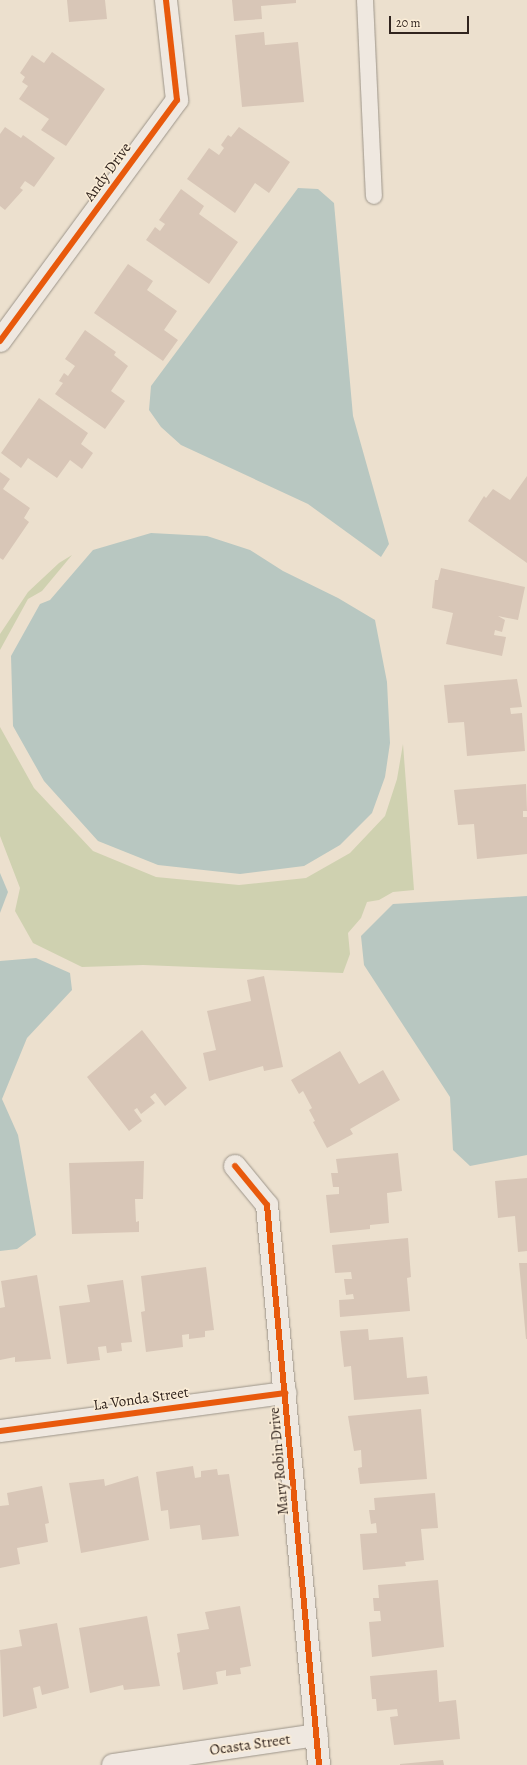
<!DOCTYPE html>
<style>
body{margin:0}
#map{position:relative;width:527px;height:1765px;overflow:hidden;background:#ece0ce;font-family:Alegreya,serif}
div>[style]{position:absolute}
.green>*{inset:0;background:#cfd1b0}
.water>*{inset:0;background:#b8c7c1}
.building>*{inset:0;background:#d8c6b7}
.roads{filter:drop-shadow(0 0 1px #9c9489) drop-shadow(0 0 1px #9c9489)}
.service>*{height:16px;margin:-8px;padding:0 8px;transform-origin:8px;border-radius:8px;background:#efe8e0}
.minor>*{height:22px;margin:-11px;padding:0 11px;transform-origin:11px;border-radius:11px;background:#efe8e0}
.cycleway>*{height:6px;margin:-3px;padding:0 3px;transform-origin:3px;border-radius:3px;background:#e8590c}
span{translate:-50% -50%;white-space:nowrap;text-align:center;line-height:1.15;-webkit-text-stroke:3px #fbedd7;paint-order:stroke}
.street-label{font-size:15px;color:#31241e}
.scale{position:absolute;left:389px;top:16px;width:80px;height:18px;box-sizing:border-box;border:2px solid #31241e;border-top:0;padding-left:5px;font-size:12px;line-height:14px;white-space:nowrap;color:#31241e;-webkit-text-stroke:3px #fbedd7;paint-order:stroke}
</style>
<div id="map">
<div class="green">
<i style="clip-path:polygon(72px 555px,42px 591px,28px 599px,0 650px,0 634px,28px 592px,59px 563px)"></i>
<i style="clip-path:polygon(0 727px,34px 788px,93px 851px,156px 877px,239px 885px,306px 878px,350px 853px,385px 816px,397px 779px,403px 744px,414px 890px,393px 892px,379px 900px,367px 902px,361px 918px,348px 933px,350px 954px,343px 973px,143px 965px,82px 967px,33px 943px,15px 911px,20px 888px,0 836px)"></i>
</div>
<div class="water">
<i style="clip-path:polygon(298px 188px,318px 189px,334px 203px,353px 416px,389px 544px,381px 557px,308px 504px,181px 445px,161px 427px,149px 410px,151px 386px)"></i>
<i style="clip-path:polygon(151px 533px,207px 536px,250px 550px,283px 571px,338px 598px,375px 620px,387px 682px,390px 743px,385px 777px,372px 813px,340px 845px,304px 866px,240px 874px,158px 865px,98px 841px,44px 781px,13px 726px,11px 656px,40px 604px,50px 600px,93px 550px)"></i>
<i style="clip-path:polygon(0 873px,8px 892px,0 913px)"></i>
<i style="clip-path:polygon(527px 896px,527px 1155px,470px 1166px,453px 1150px,450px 1097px,364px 965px,361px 936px,393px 904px)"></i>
<i style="clip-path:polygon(36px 958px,70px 973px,72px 990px,27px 1038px,2px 1099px,18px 1135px,36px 1235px,17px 1249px,0 1251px,0 961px)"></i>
</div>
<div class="building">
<i style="clip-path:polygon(67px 0,105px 0,107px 19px,69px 22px)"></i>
<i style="clip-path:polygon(232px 0,296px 0,296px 3px,261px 6px,262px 19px,234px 21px)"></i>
<i style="clip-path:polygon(264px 32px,265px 45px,298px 42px,304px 102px,242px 107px,235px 35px)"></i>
<i style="clip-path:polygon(52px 52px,105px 89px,66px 146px,41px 130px,49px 119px,19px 99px,28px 86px,22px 82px,25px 77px,20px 73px,32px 55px,44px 63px)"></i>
<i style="clip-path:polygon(5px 127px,21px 138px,23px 135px,55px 158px,34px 187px,25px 181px,20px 188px,23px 190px,5px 210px,0 206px,0 134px)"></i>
<i style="clip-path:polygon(239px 127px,290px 162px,269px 193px,255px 183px,235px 213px,187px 179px,209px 148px,219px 155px,224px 148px,221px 145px,228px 135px,231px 137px)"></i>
<i style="clip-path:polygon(181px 189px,204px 206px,199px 214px,238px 242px,209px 284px,146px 240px,155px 227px,160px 231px,165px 224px,159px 220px)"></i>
<i style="clip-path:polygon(128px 264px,153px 281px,147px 290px,177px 311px,164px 330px,178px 340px,163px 361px,94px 313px)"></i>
<i style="clip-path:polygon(85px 330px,116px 352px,114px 355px,128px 366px,111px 391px,125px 401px,105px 429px,55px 394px,63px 383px,59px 381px,64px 373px,68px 376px,75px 366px,65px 359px)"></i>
<i style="clip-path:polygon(39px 398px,88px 433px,81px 444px,93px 453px,82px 469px,70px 460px,57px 478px,28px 458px,21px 468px,1px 453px)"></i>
<i style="clip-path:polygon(0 472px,10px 479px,3px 489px,30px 508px,24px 518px,29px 522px,3px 560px,0 558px)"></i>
<i style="clip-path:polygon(527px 476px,527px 563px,468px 521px,484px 496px,486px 498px,493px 489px,510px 500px)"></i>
<i style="clip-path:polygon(441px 568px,525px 587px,518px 620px,498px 616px,505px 620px,502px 632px,495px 630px,494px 635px,506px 637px,502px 656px,446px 644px,453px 613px,432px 608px,435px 580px,438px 580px)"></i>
<i style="clip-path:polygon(517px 679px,522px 707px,510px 708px,511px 714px,522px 713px,525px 751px,467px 756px,464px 722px,448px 723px,444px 685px)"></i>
<i style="clip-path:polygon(526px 784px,527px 811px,523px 811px,523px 817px,527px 817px,527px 854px,477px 859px,474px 824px,458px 825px,454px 790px)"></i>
<i style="clip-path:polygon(264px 976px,283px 1067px,264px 1071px,263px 1066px,209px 1081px,203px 1053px,216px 1050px,207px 1011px,251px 1001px,247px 980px)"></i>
<i style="clip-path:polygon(142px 1030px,187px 1088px,165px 1106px,155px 1093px,150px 1097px,155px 1103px,141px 1114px,137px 1108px,134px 1110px,142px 1121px,129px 1131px,87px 1077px)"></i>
<i style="clip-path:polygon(340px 1051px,359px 1084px,383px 1070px,400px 1100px,350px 1129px,353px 1134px,327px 1148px,313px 1122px,315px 1121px,309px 1110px,312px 1108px,303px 1091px,299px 1094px,291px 1080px)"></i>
<i style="clip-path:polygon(398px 1153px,402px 1191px,387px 1193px,389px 1223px,370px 1225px,370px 1229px,330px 1233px,326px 1195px,339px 1194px,339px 1187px,333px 1187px,331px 1173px,338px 1173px,336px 1159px)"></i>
<i style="clip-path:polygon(144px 1161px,143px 1199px,135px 1199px,136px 1222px,139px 1221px,139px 1232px,72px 1234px,69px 1163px)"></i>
<i style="clip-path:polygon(527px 1178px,527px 1251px,518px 1252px,515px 1216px,498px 1218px,495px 1181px)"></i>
<i style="clip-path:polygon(408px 1238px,411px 1277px,407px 1278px,410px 1311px,340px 1317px,339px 1300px,354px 1299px,353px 1294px,346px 1295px,344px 1279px,352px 1279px,351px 1272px,335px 1273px,332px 1245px)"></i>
<i style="clip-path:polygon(519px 1263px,527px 1263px,527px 1339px,526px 1339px)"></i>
<i style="clip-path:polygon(206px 1267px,214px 1330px,205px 1331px,205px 1337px,189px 1339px,189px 1334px,182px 1335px,183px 1347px,146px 1352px,141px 1312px,145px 1311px,141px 1276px)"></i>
<i style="clip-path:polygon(37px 1275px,51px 1359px,15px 1362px,15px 1357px,0 1360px,0 1308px,5px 1307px,1px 1281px)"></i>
<i style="clip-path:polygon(123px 1280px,132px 1342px,121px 1343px,122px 1351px,107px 1353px,106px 1346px,98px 1347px,100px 1360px,67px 1364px,59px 1306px,90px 1302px,87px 1285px)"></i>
<i style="clip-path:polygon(368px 1329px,369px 1340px,403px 1337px,407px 1378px,427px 1376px,429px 1394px,354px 1400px,351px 1366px,344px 1367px,340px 1331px)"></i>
<i style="clip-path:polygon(421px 1409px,427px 1479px,360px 1484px,358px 1468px,362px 1467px,361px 1450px,354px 1451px,348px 1416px)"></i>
<i style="clip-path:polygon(193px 1466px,195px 1478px,201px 1477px,201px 1471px,217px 1469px,218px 1475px,229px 1474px,239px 1536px,202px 1540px,200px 1525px,170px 1529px,168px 1510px,161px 1511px,156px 1472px)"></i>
<i style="clip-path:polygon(138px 1476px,149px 1540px,81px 1553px,69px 1483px,104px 1479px,105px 1486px)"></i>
<i style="clip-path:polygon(42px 1486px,49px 1523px,45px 1524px,48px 1542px,17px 1548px,20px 1564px,0 1568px,0 1506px,9px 1505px,7px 1493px)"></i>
<i style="clip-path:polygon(435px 1493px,438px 1528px,421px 1529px,424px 1560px,405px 1562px,406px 1566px,363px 1570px,360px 1534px,377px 1533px,376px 1523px,371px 1524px,369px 1510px,375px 1510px,374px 1498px)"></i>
<i style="clip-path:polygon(438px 1580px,444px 1647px,372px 1657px,369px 1622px,381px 1621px,380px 1611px,374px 1611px,373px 1598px,379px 1598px,378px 1585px)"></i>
<i style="clip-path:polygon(240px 1606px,251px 1666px,240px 1668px,241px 1674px,226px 1676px,226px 1670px,216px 1672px,218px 1684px,183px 1690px,177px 1653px,180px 1652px,177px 1634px,209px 1629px,205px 1612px)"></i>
<i style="clip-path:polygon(147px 1616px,160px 1686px,124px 1690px,123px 1685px,90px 1693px,79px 1628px)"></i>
<i style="clip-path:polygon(57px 1623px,69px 1688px,42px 1695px,40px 1686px,33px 1688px,37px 1708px,3px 1717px,0 1650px,22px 1646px,19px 1630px)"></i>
<i style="clip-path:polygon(437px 1670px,439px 1702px,456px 1700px,460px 1739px,394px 1745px,390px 1717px,398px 1716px,397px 1709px,377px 1711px,376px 1699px,372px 1699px,370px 1676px)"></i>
<i style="clip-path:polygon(443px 1760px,444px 1765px,400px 1765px,400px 1764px)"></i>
</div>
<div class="roads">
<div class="service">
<i style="left:365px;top:0;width:196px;rotate:87.4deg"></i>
</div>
<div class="minor">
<i style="left:0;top:341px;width:299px;rotate:-53.7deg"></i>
<i style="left:177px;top:100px;width:101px;rotate:-96.3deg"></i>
<i style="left:235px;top:1166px;width:50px;rotate:50.6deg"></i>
<i style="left:267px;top:1205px;width:562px;rotate:84.69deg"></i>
<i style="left:0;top:1431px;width:288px;rotate:-7.6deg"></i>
<i style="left:113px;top:1765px;width:206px;rotate:-8.4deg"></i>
</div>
</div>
<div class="cycleway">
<i style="left:0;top:341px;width:299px;rotate:-53.7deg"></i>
<i style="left:177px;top:100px;width:101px;rotate:-96.3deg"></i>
<i style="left:235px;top:1166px;width:50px;rotate:50.6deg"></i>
<i style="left:267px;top:1205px;width:562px;rotate:84.69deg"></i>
<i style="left:0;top:1431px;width:288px;rotate:-7.6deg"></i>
</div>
<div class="street-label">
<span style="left:108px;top:172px;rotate:-54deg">Andy Drive</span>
<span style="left:141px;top:1399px;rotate:-8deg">La Vonda Street</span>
<span style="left:279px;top:1461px;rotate:-95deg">Mary Robin Drive</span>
<span style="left:250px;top:1745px;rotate:-8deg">Ocasta Street</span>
</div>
<div class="scale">20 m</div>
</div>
